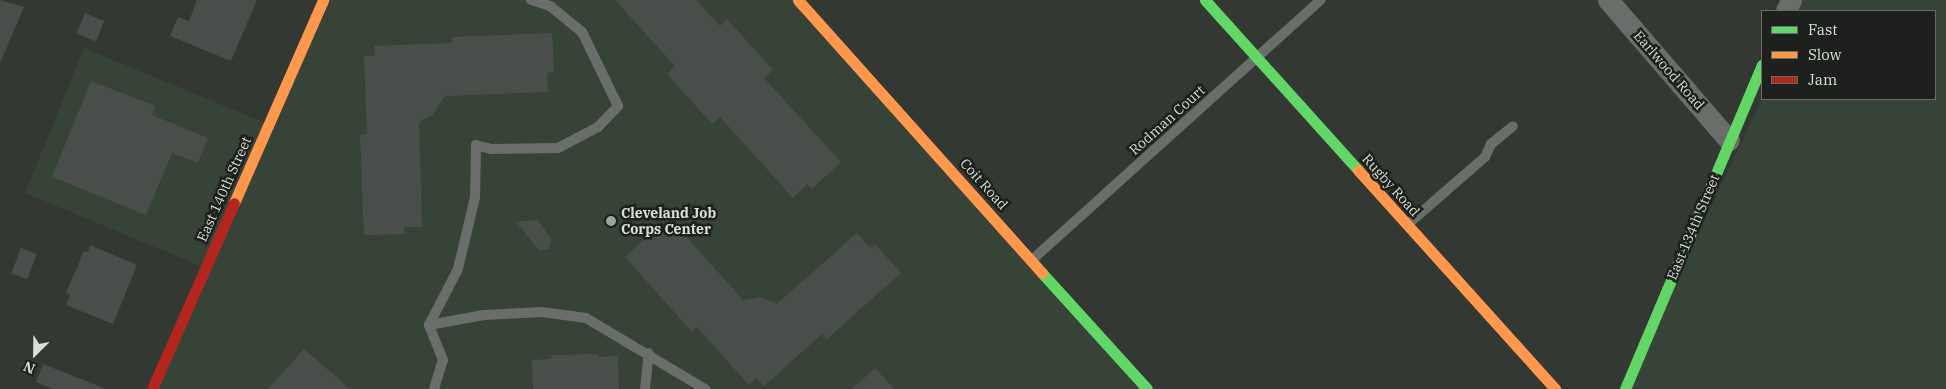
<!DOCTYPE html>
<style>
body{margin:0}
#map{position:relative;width:1946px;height:389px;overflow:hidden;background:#333833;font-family:"IBM Plex Serif",serif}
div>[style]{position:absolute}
.built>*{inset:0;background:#374336}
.building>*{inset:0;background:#4a4e4a;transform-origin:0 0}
.lane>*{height:10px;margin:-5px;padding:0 5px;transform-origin:5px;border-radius:5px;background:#6a6e6a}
.street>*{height:21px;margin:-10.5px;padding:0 10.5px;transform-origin:10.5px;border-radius:10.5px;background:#6a6e6a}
.fast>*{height:11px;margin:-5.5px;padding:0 5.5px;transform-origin:5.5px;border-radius:5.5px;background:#63d668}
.slow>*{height:11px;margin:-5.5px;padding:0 5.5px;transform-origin:5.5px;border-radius:5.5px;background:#ff974d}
.jam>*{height:11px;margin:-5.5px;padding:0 5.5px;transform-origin:5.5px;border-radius:5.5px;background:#b3261e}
.dots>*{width:14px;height:14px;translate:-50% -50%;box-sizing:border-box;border:2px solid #1d201c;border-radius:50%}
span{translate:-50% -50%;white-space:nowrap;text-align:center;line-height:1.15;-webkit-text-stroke:5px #1d201c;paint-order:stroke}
.street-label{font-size:14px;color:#d8ded8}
.poi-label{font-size:14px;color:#d8ded8;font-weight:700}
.left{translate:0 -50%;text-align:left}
.legend{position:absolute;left:1761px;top:10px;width:175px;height:90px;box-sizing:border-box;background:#1d201c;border:1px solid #686c67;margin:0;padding:6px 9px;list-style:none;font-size:15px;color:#d8ded8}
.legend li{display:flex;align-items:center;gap:10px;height:25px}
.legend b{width:25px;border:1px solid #686c67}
.north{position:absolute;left:10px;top:329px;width:50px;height:50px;-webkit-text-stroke:4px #1d201c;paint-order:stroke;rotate:203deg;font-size:14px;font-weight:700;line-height:20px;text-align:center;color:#d8ded8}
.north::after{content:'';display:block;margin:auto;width:18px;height:22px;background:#d8ded8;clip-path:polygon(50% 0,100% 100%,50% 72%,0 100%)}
</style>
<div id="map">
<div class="built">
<i style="clip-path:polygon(323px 0,798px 0,1147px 389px,152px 389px,205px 268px,25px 193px,84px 48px,268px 124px)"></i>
<i style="clip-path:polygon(1791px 0,1946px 0,1946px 389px,1625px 389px,1762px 99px,1935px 99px,1935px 11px,1786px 11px)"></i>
</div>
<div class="building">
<i style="clip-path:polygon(0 0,24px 7px,0 63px)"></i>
<i style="clip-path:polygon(197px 0,257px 0,231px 61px,170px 36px,178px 17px,189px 21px)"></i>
<i style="clip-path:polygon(615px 0,696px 0,720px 26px,727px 19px,773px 70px,764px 78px,841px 162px,812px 189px,807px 184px,793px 198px,720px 117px,712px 124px,667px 74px,675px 66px)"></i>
<i style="left:85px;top:13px;width:21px;height:22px;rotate:23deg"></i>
<i style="clip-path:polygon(552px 33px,554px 72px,547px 73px,548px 92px,445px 96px,433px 114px,419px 122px,422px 227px,404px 227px,405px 234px,364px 235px,360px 135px,367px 134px,364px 56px,375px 56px,374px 46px,452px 43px,452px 37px)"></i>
<i style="clip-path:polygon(91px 81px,155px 106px,152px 115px,208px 138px,198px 163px,172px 153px,146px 215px,52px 177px)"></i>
<i style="clip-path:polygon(537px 220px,552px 239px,549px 249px,539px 250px,516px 222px)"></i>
<i style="clip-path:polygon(673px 222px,743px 300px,760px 297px,777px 304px,857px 233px,870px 248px,875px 244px,901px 273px,827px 339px,822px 334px,764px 386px,756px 378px,749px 385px,697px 327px,692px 332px,625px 257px,654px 231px,658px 236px)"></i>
<i style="clip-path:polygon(90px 245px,137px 265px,113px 324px,66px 305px,70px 295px,66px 293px,84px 251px,88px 252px)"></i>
<i style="left:21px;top:248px;width:17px;height:27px;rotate:21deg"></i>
<i style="clip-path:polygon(304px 349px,350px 389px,268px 389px)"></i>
<i style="clip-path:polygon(598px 354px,598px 357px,618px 356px,619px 389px,533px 389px,532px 360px,551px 359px,552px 355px)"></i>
<i style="clip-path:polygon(43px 364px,104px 388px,104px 389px,53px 389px,36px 382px)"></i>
<i style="clip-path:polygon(875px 368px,894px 389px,852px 389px)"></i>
</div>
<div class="lane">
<i style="left:1408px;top:224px;width:102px;rotate:-41deg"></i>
<i style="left:1485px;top:157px;width:14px;rotate:-65deg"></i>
<i style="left:1491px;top:144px;width:28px;rotate:-39deg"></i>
<i style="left:1033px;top:259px;width:387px;rotate:-42deg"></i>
<i style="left:429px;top:325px;width:56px;rotate:-10.3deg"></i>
<i style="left:484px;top:315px;width:58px;rotate:-3deg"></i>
<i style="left:542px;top:312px;width:44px;rotate:7.8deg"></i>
<i style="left:586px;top:318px;width:139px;rotate:30.8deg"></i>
<i style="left:434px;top:389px;width:30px;rotate:-73deg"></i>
<i style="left:443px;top:360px;width:38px;rotate:-112deg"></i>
<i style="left:429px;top:325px;width:63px;rotate:-62.6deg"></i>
<i style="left:458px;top:269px;width:74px;rotate:-76.7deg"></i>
<i style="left:475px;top:197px;width:52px;rotate:-88.9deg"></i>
<i style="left:476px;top:145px;width:16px;rotate:15deg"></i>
<i style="left:491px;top:149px;width:67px;rotate:-0.9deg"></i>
<i style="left:558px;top:148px;width:45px;rotate:-27.7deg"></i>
<i style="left:598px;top:127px;width:29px;rotate:-46deg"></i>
<i style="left:618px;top:106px;width:82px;rotate:-115.9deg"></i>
<i style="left:582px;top:32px;width:41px;rotate:-140.9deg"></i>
<i style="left:550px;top:6px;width:20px;rotate:-162deg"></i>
<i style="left:645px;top:389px;width:36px;rotate:-84deg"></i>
</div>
<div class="street">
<i style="left:1608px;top:0;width:185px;rotate:49.2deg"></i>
<i style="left:1786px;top:11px;width:12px;rotate:-66deg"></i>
</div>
<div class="fast">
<i style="left:1205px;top:0;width:229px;rotate:48deg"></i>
<i style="left:1042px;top:273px;width:156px;rotate:47.8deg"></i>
<i style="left:1625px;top:389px;width:352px;rotate:-67.1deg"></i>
</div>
<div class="slow">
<i style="left:798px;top:0;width:366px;rotate:48.2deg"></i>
<i style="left:1358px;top:170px;width:295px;rotate:48deg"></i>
<i style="left:234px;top:203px;width:222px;rotate:-66.3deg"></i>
</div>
<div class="jam">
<i style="left:152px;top:389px;width:203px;rotate:-66.2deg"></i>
</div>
<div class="dots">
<i style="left:611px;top:221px;background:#9ea49e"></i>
</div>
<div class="street-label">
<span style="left:1669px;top:70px;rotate:49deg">Earlwood Road</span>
<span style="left:1167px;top:120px;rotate:-42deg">Rodman Court</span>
<span style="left:984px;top:184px;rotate:48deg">Coit Road</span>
<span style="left:1391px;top:185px;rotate:48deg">Rugby Road</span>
<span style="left:224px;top:189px;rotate:-66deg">East 140th Street</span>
<span style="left:1693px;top:227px;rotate:-67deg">East 134th Street</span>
</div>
<div class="poi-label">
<span class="left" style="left:621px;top:221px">Cleveland Job<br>Corps Center</span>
</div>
<ul class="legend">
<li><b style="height:6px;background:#63d668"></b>Fast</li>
<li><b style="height:6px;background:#ff974d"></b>Slow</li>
<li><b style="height:6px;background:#b3261e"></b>Jam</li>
</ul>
<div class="north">N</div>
</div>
